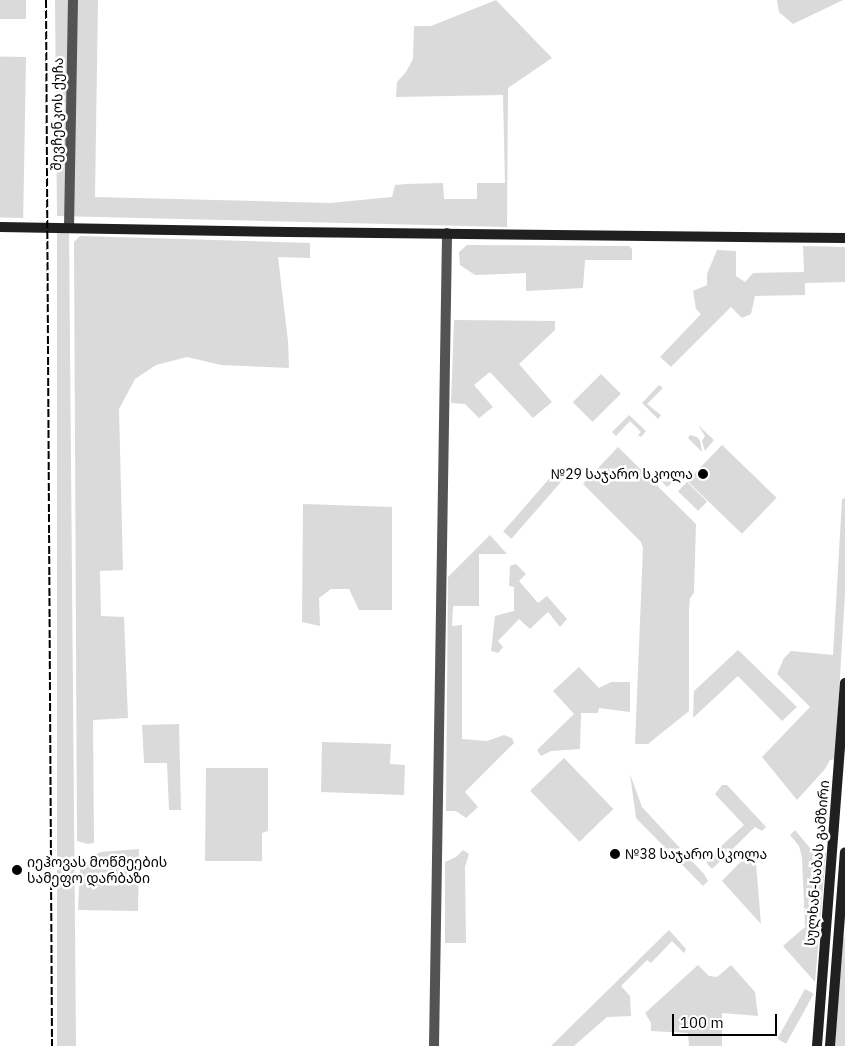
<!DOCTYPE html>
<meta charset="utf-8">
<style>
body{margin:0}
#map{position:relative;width:845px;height:1046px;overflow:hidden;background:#fff;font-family:"IBM Plex Sans","Noto Sans Georgian",sans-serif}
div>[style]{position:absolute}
.green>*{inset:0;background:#dadada;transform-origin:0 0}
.tertiary>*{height:10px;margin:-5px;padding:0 5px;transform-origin:5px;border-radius:5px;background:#535353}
.secondary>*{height:10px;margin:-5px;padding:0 5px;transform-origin:5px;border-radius:5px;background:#202020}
.rail>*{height:2px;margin-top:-1px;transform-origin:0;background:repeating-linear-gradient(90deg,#000 0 8px,transparent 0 10.5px)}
.dots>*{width:14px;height:14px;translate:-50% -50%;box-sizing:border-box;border:2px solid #fff;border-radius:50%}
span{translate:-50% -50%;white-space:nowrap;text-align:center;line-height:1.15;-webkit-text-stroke:5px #fff;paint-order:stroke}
.street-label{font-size:14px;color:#000}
.poi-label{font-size:14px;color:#000}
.right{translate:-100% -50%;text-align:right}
.left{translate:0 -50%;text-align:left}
.scale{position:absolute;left:672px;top:1014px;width:105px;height:22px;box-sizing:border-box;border:2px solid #000;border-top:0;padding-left:6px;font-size:15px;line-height:18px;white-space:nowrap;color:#000;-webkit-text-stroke:4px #fff;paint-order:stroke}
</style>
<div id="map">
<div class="green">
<i style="left:0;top:0;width:26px;height:19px"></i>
<i style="clip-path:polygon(55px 0,98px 0,95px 197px,330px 203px,392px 197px,395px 185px,406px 184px,443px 183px,444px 199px,477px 199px,477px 183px,505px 183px,503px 95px,396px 97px,397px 82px,406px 72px,413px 59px,414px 26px,431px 26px,496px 0,552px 58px,508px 88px,507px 227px,57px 216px)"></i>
<i style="clip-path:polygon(777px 0,843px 0,793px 24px,779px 12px)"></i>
<i style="left:26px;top:57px;width:161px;height:26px;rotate:91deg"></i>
<i style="clip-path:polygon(57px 227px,69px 228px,76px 1046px,57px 1046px)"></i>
<i style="clip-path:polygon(80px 236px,310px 243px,310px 258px,278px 257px,288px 341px,289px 368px,221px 365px,187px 357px,156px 365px,135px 379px,119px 409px,123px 570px,100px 571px,101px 616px,124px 617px,128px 718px,93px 720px,94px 843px,88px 844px,77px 841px,74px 242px)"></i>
<i style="clip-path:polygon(467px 245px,629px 246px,632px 249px,632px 260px,585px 260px,583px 288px,526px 291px,526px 273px,475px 275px,460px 265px,459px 252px)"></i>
<i style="clip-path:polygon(803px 246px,845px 247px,845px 282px,805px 283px,805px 295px,755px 296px,751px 314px,742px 318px,731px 307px,671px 367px,660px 357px,701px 314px,696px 309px,693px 291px,707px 285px,707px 274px,717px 250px,736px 251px,736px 276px,745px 282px,753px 273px,804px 272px)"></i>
<i style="clip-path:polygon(454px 320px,555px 321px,555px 330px,519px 364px,552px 402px,533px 418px,490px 372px,474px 385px,493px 407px,479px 418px,465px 404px,451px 403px)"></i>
<i style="left:601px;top:374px;width:28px;height:40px;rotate:45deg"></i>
<i style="clip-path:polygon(659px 385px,663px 388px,647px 404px,661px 415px,658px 419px,642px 403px)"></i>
<i style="clip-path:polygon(629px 415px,646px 431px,641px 437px,638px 435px,641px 432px,630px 421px,616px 436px,612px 432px)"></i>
<i style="clip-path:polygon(698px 425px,714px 440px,705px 451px,702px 441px,705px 436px)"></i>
<i style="clip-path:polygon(690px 435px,697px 437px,700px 441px,702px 452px,688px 438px)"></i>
<i style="left:722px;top:445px;width:76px;height:50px;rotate:44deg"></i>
<i style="clip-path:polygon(618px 447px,696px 524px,694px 593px,690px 598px,689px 608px,689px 711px,648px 744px,635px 744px,643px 548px,641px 542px,583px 484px)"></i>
<i style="left:555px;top:472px;width:11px;height:79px;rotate:41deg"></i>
<i style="clip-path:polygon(656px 472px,664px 477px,668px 475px,678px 478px,667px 487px,655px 475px)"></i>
<i style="left:687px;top:482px;width:28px;height:13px;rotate:44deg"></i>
<i style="clip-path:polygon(845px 498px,845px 594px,835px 759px,830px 760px,825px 769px,797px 800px,762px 757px,810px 707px,777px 674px,784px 658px,791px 651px,833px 655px,842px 499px)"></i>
<i style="clip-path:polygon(303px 504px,392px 507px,392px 610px,359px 610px,349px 589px,331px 589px,319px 598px,320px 626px,302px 622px)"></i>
<i style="clip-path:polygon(490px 535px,507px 554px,479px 554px,479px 606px,453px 606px,452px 626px,462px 625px,462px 739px,487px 741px,504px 735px,512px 738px,514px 743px,465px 792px,478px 807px,466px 818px,456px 811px,446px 811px,448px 577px)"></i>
<i style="clip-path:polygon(516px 564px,526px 574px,519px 581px,538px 603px,547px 596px,567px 619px,560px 627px,548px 612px,530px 629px,519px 619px,498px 641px,503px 647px,498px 653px,491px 651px,495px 616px,514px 611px,514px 587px,509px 586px,510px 566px)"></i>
<i style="clip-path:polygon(738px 650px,797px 707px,782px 721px,738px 676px,693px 718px,694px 691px)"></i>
<i style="clip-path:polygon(579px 667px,599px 688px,611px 682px,630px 682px,630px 712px,599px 708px,598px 713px,581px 713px,580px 749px,551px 751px,541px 756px,537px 750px,574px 714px,553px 691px)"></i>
<i style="clip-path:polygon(179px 724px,181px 810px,169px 810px,167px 763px,144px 763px,142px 725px)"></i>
<i style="clip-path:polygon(322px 742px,391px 744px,390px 764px,405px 765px,404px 795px,321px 792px)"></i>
<i style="left:564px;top:758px;width:71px;height:47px;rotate:46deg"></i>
<i style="clip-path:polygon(206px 768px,268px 768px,268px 831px,262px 833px,262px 861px,205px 861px)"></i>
<i style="clip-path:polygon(630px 774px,642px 807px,704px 874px,708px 881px,703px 886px,636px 818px)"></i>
<i style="clip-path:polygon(722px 785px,727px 785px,766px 827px,762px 831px,755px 827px,712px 869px,705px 861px,744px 825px,715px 794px)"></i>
<i style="clip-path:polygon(795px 830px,814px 853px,826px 853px,815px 982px,783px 946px,805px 927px,802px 858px,799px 846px,790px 835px)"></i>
<i style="clip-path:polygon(139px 849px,138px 911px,78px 910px,80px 868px,89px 860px,100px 852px)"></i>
<i style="clip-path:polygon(463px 850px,469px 854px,465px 867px,466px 943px,445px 943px,445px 862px,456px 857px)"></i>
<i style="clip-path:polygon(747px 855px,756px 863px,761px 924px,722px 881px)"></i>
<i style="clip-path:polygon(669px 930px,686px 949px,684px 953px,672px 941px,651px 963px,647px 960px,621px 986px,630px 996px,631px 1016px,607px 1017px,574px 1046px,551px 1046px)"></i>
<i style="clip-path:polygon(845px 936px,845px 1046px,835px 1046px,841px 946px)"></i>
<i style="clip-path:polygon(698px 965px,709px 976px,717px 977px,731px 965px,755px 992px,758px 1016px,722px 1013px,722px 1046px,689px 1046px,688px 1033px,651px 1031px,651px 1023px,645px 1013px)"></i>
<i style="left:805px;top:989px;width:10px;height:57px;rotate:29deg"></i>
</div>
<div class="tertiary">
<i style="left:69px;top:228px;width:228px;rotate:-89deg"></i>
<i style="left:434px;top:1046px;width:813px;rotate:-89.08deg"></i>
</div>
<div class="secondary">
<i style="left:0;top:227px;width:288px;rotate:1deg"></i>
<i style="left:288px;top:232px;width:557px;rotate:0.62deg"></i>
<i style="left:817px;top:1046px;width:364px;rotate:-85.6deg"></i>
<i style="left:830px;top:1046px;width:194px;rotate:-85.6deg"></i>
</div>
<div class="rail">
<i style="left:46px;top:0;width:1046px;rotate:89.67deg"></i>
</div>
<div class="dots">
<i style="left:703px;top:474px;background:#000"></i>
<i style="left:615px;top:854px;background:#000"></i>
<i style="left:17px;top:870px;background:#000"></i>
</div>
<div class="street-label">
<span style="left:57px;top:114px;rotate:-89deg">შევჩენკოს ქუჩა</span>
<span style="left:817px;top:863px;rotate:-85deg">სულხან-საბას გამზირი</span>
</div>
<div class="poi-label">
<span class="right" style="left:693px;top:474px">№29 საჯარო სკოლა</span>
<span class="left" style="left:625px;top:854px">№38 საჯარო სკოლა</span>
<span class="left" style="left:27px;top:870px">იეჰოვას მოწმეების<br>სამეფო დარბაზი</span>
</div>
<div class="scale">100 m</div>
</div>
